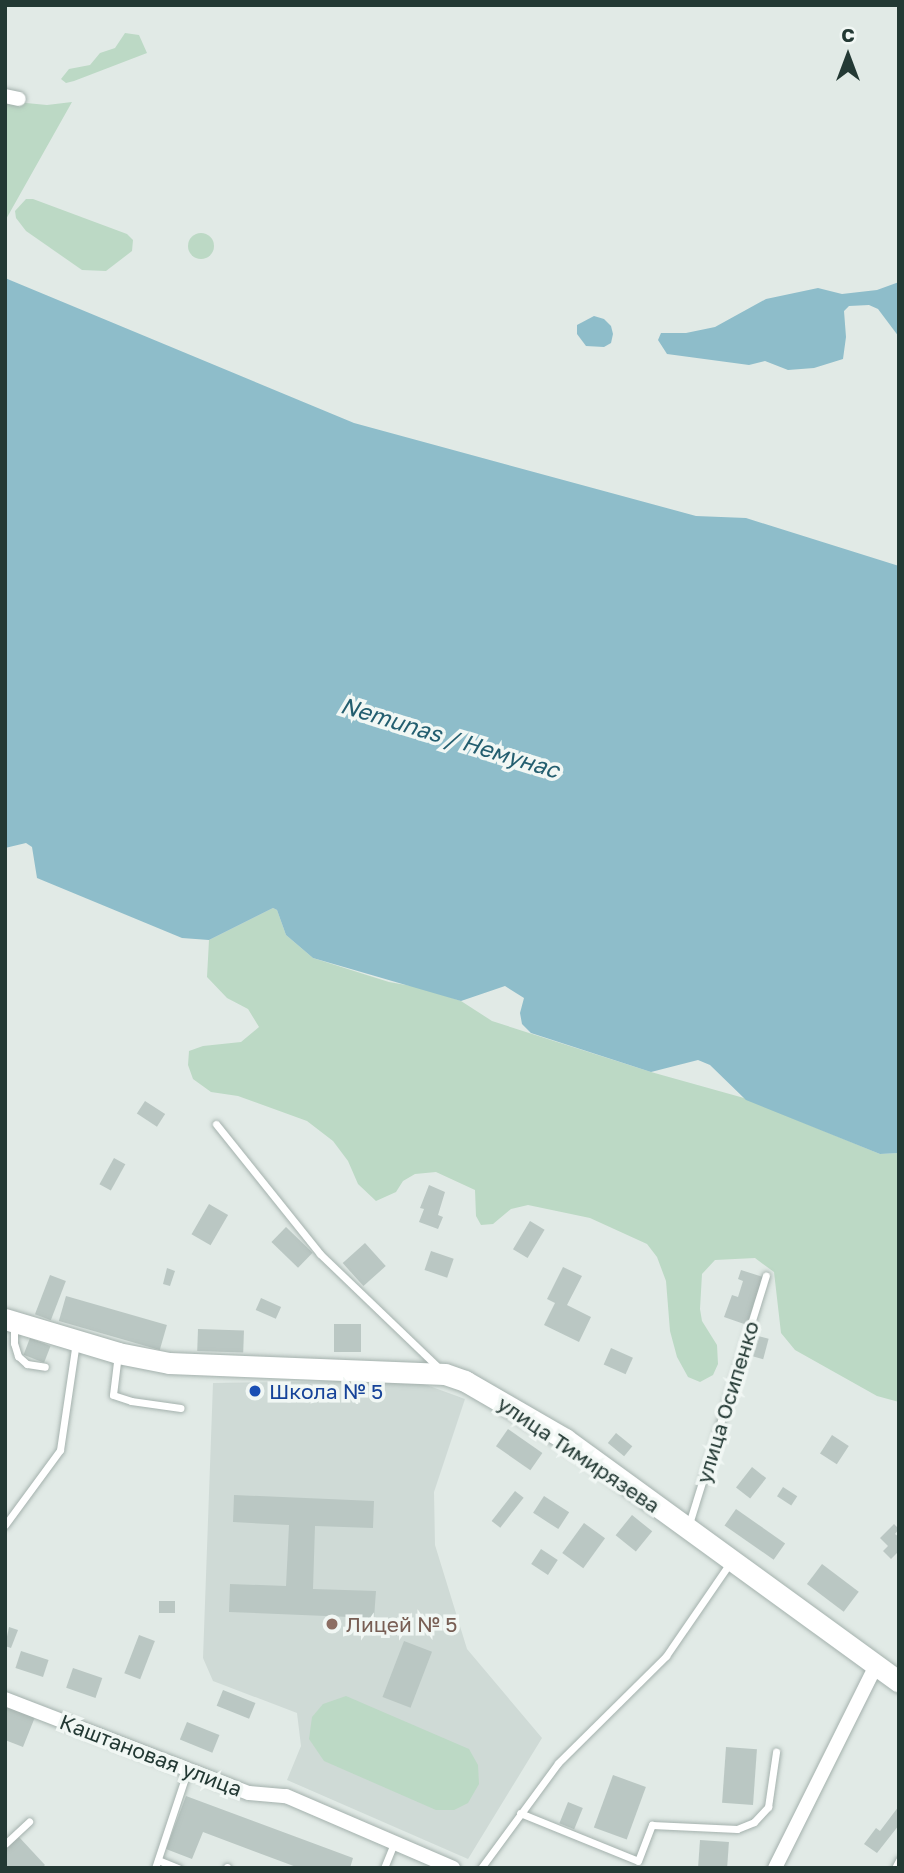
<!DOCTYPE html>
<meta charset="utf-8">
<style>
body{margin:0}
#map{position:relative;width:904px;height:1873px;overflow:hidden;background:#e1eae6;font-family:"Golos Text",sans-serif}
div>[style]{position:absolute}
.built>*{inset:0;background:#cfdad6}
.green>*{inset:0;background:#bcd9c5}
.round{border-radius:50%}
.water>*{inset:0;background:#8ebdca}
.building>*{inset:0;background:#bac7c3;transform-origin:0 0}
.roads{filter:drop-shadow(0 0 2px #a4b1ad) drop-shadow(0 0 2px #a4b1ad)}
.service>*{height:7px;margin:-3.5px;padding:0 3.5px;transform-origin:3.5px;border-radius:3.5px;background:#fff}
.minor>*{height:14px;margin:-7px;padding:0 7px;transform-origin:7px;border-radius:7px;background:#fff}
.secondary>*{height:21px;margin:-10.5px;padding:0 10.5px;transform-origin:10.5px;border-radius:10.5px;background:#fff}
.dots>*{width:19px;height:19px;translate:-50% -50%;box-sizing:border-box;border:4px solid #f1f7f4;border-radius:50%}
span{translate:-50% -50%;white-space:nowrap;text-align:center;line-height:1.15;-webkit-text-stroke:7px #f1f7f4;paint-order:stroke}
.transit-label{font-size:21px;color:#164399}
.left{translate:0 -50%;text-align:left}
.street-label{font-size:21px;color:#233934}
.education-label{font-size:21px;color:#785e54}
.water-label{font-size:23px;color:#235e6f;font-style:italic}
.frame{position:absolute;inset:0;border:7px solid #233934;pointer-events:none}
.north{position:absolute;left:813px;top:21px;width:70px;height:70px;-webkit-text-stroke:5px #f1f7f4;paint-order:stroke;rotate:0deg;font-size:19px;font-weight:700;line-height:28px;text-align:center;color:#233934}
.north::after{content:'';display:block;margin:auto;width:24px;height:32px;background:#233934;clip-path:polygon(50% 0,100% 100%,50% 72%,0 100%)}
</style>
<div id="map">
<div class="built">
<i style="clip-path:polygon(413px 1380px,465px 1399px,434px 1492px,435px 1545px,467px 1649px,542px 1738px,468px 1859px,287px 1780px,301px 1746px,297px 1713px,213px 1681px,203px 1658px,213px 1383px)"></i>
</div>
<div class="green">
<i style="clip-path:polygon(125px 33px,139px 35px,147px 53px,74px 81px,66px 83px,61px 79px,69px 69px,90px 65px,100px 53px,115px 48px)"></i>
<i style="clip-path:polygon(5px 101px,47px 105px,72px 102px,5px 221px)"></i>
<i style="clip-path:polygon(26px 199px,33px 199px,127px 234px,133px 240px,132px 251px,106px 271px,82px 270px,26px 231px,16px 218px,15px 211px)"></i>
<i class="round" style="left:188px;top:233px;width:26px;height:26px"></i>
<i style="clip-path:polygon(273px 908px,277px 910px,286px 935px,313px 958px,389px 982px,423px 988px,461px 1001px,492px 1021px,651px 1072px,744px 1098px,880px 1154px,899px 1153px,899px 1402px,877px 1396px,795px 1350px,781px 1333px,774px 1272px,755px 1258px,715px 1260px,702px 1274px,700px 1309px,702px 1321px,717px 1345px,718px 1364px,713px 1375px,700px 1382px,688px 1377px,677px 1357px,670px 1331px,666px 1281px,657px 1257px,647px 1244px,590px 1218px,528px 1205px,511px 1209px,493px 1224px,481px 1225px,476px 1216px,475px 1190px,436px 1172px,415px 1174px,403px 1181px,396px 1192px,376px 1201px,358px 1184px,348px 1161px,333px 1141px,307px 1121px,238px 1096px,211px 1092px,193px 1079px,188px 1065px,189px 1051px,203px 1046px,241px 1042px,259px 1027px,248px 1009px,227px 998px,207px 977px,209px 940px)"></i>
<i style="clip-path:polygon(346px 1696px,469px 1749px,478px 1765px,479px 1784px,468px 1803px,454px 1810px,436px 1810px,324px 1761px,309px 1739px,312px 1717px,323px 1704px)"></i>
</div>
<div class="water">
<i style="clip-path:polygon(5px 278px,354px 423px,696px 516px,746px 518px,899px 566px,899px 1153px,880px 1154px,746px 1100px,710px 1065px,698px 1060px,651px 1072px,531px 1033px,522px 1024px,520px 1013px,524px 998px,505px 986px,461px 1001px,313px 958px,286px 935px,277px 910px,273px 908px,209px 940px,182px 938px,37px 878px,32px 847px,26px 843px,5px 848px)"></i>
<i style="clip-path:polygon(899px 282px,899px 337px,878px 309px,869px 305px,849px 306px,844px 311px,846px 337px,843px 359px,814px 368px,788px 370px,765px 361px,749px 365px,667px 354px,658px 340px,661px 333px,686px 333px,715px 327px,766px 299px,818px 288px,842px 294px,877px 290px)"></i>
<i style="clip-path:polygon(594px 316px,604px 319px,611px 326px,613px 334px,611px 343px,604px 347px,586px 346px,577px 334px,577px 325px)"></i>
</div>
<div class="building">
<i style="left:145px;top:1101px;width:24px;height:15px;rotate:33deg"></i>
<i style="left:114px;top:1158px;width:13px;height:30px;rotate:29deg"></i>
<i style="clip-path:polygon(429px 1185px,445px 1192px,438px 1215px,443px 1217px,438px 1229px,419px 1222px,424px 1209px,420px 1208px)"></i>
<i style="left:209px;top:1204px;width:22px;height:35px;rotate:30deg"></i>
<i style="left:530px;top:1221px;width:17px;height:33px;rotate:31deg"></i>
<i style="left:286px;top:1227px;width:37px;height:21px;rotate:44deg"></i>
<i style="left:365px;top:1243px;width:31px;height:30px;rotate:48deg"></i>
<i style="left:431px;top:1251px;width:24px;height:20px;rotate:19deg"></i>
<i style="clip-path:polygon(563px 1267px,582px 1276px,567px 1305px,591px 1317px,579px 1342px,544px 1325px,555px 1303px,547px 1299px)"></i>
<i style="clip-path:polygon(167px 1268px,175px 1271px,170px 1286px,163px 1284px)"></i>
<i style="clip-path:polygon(741px 1270px,763px 1277px,747px 1325px,724px 1317px,732px 1295px,738px 1297px,743px 1281px,738px 1279px)"></i>
<i style="left:50px;top:1275px;width:17px;height:42px;rotate:21deg"></i>
<i style="left:66px;top:1296px;width:105px;height:26px;rotate:16deg"></i>
<i style="left:261px;top:1298px;width:22px;height:13px;rotate:24deg"></i>
<i style="left:361px;top:1324px;width:28px;height:27px;rotate:90deg"></i>
<i style="left:198px;top:1329px;width:46px;height:22px;rotate:2deg"></i>
<i style="left:758px;top:1336px;width:11px;height:21px;rotate:15deg"></i>
<i style="left:30px;top:1338px;width:22px;height:18px;rotate:21deg"></i>
<i style="left:611px;top:1348px;width:24px;height:18px;rotate:24deg"></i>
<i style="left:508px;top:1429px;width:42px;height:21px;rotate:35deg"></i>
<i style="left:616px;top:1433px;width:21px;height:13px;rotate:39deg"></i>
<i style="left:832px;top:1435px;width:20px;height:22px;rotate:33deg"></i>
<i style="left:752px;top:1467px;width:18px;height:26px;rotate:38deg"></i>
<i style="left:783px;top:1487px;width:17px;height:11px;rotate:33deg"></i>
<i style="left:515px;top:1491px;width:11px;height:38px;rotate:38deg"></i>
<i style="clip-path:polygon(234px 1495px,374px 1501px,373px 1528px,315px 1526px,313px 1589px,376px 1591px,374px 1618px,229px 1612px,230px 1584px,286px 1586px,289px 1525px,233px 1522px)"></i>
<i style="left:544px;top:1496px;width:30px;height:20px;rotate:33deg"></i>
<i style="left:736px;top:1509px;width:60px;height:20px;rotate:35deg"></i>
<i style="left:632px;top:1515px;width:26px;height:26px;rotate:39deg"></i>
<i style="left:584px;top:1523px;width:26px;height:37px;rotate:36deg"></i>
<i style="clip-path:polygon(894px 1524px,899px 1529px,895px 1534px,899px 1537px,899px 1551px,891px 1559px,883px 1551px,888px 1546px,880px 1538px)"></i>
<i style="left:541px;top:1549px;width:20px;height:18px;rotate:33deg"></i>
<i style="left:822px;top:1564px;width:46px;height:25px;rotate:37deg"></i>
<i style="left:159px;top:1601px;width:16px;height:12px"></i>
<i style="clip-path:polygon(9px 1627px,18px 1630px,11px 1648px,5px 1646px)"></i>
<i style="left:139px;top:1635px;width:17px;height:41px;rotate:21deg"></i>
<i style="left:404px;top:1641px;width:30px;height:60px;rotate:21deg"></i>
<i style="left:21px;top:1651px;width:29px;height:18px;rotate:18deg"></i>
<i style="left:73px;top:1668px;width:31px;height:21px;rotate:19deg"></i>
<i style="left:223px;top:1690px;width:35px;height:17px;rotate:22deg"></i>
<i style="clip-path:polygon(5px 1706px,35px 1717px,23px 1747px,5px 1740px)"></i>
<i style="left:187px;top:1722px;width:35px;height:19px;rotate:22deg"></i>
<i style="left:726px;top:1747px;width:31px;height:56px;rotate:4deg"></i>
<i style="left:613px;top:1775px;width:35px;height:56px;rotate:20deg"></i>
<i style="clip-path:polygon(186px 1796px,353px 1858px,350px 1868px,299px 1868px,203px 1832px,192px 1859px,166px 1849px)"></i>
<i style="left:568px;top:1802px;width:16px;height:23px;rotate:22deg"></i>
<i style="clip-path:polygon(899px 1806px,899px 1825px,877px 1853px,864px 1844px,876px 1828px,880px 1831px)"></i>
<i style="clip-path:polygon(19px 1837px,45px 1865px,42px 1868px,5px 1868px,5px 1849px)"></i>
<i style="left:700px;top:1840px;width:29px;height:28px;rotate:4deg"></i>
</div>
<div class="roads">
<div class="service">
<i style="left:216px;top:1124px;width:166px;rotate:51.3deg"></i>
<i style="left:320px;top:1254px;width:165px;rotate:43.8deg"></i>
<i style="left:14px;top:1326px;width:17px;rotate:90deg"></i>
<i style="left:14px;top:1343px;width:14px;rotate:73deg"></i>
<i style="left:18px;top:1356px;width:12px;rotate:42deg"></i>
<i style="left:27px;top:1364px;width:18px;rotate:9deg"></i>
<i style="left:118px;top:1354px;width:41px;rotate:97deg"></i>
<i style="left:113px;top:1395px;width:19px;rotate:18deg"></i>
<i style="left:131px;top:1401px;width:50px;rotate:8deg"></i>
<i style="left:689px;top:1524px;width:260px;rotate:-72.8deg"></i>
<i style="left:5px;top:1525px;width:93px;rotate:-53.7deg"></i>
<i style="left:60px;top:1450px;width:109px;rotate:-81.6deg"></i>
<i style="left:520px;top:1813px;width:127px;rotate:22.1deg"></i>
<i style="left:638px;top:1861px;width:39px;rotate:-69deg"></i>
<i style="left:652px;top:1825px;width:85px;rotate:2.7deg"></i>
<i style="left:737px;top:1829px;width:18px;rotate:-22deg"></i>
<i style="left:754px;top:1822px;width:21px;rotate:-47deg"></i>
<i style="left:768px;top:1807px;width:56px;rotate:-81.7deg"></i>
<i style="left:5px;top:1844px;width:33px;rotate:-43deg"></i>
<i style="left:158px;top:1860px;width:22px;rotate:22deg"></i>
<i style="left:155px;top:1868px;width:104px;rotate:-71.6deg"></i>
<i style="left:227px;top:1868px;width:1px;rotate:-90deg"></i>
<i style="left:384px;top:1868px;width:27px;rotate:-68deg"></i>
<i style="left:481px;top:1868px;width:130px;rotate:-53.7deg"></i>
<i style="left:558px;top:1763px;width:152px;rotate:-44.7deg"></i>
<i style="left:666px;top:1656px;width:113px;rotate:-55.5deg"></i>
<i style="left:895px;top:1868px;width:9px;rotate:-63deg"></i>
</div>
<div class="minor">
<i style="left:5px;top:96px;width:14px;rotate:12deg"></i>
<i style="left:5px;top:1699px;width:261px;rotate:21.1deg"></i>
<i style="left:249px;top:1793px;width:37px;rotate:5deg"></i>
<i style="left:286px;top:1796px;width:182px;rotate:23.3deg"></i>
<i style="left:775px;top:1868px;width:227px;rotate:-63.5deg"></i>
</div>
<div class="secondary">
<i style="left:5px;top:1319px;width:118px;rotate:16.7deg"></i>
<i style="left:118px;top:1353px;width:52px;rotate:11.1deg"></i>
<i style="left:169px;top:1363px;width:276px;rotate:2.3deg"></i>
<i style="left:445px;top:1374px;width:21px;rotate:19deg"></i>
<i style="left:465px;top:1381px;width:116px;rotate:30.1deg"></i>
<i style="left:565px;top:1439px;width:413px;rotate:36deg"></i>
</div>
</div>
<div class="dots">
<i style="left:255px;top:1391px;background:#1a4fb4"></i>
<i style="left:332px;top:1624px;background:#8d6e63"></i>
</div>
<div class="transit-label">
<span class="left" style="left:269px;top:1391px">Школа № 5</span>
</div>
<div class="street-label">
<span style="left:727px;top:1402px;rotate:-73deg">улица Осипенко</span>
<span style="left:579px;top:1454px;rotate:34deg">улица Тимирязева</span>
<span style="left:151px;top:1755px;rotate:21deg">Каштановая улица</span>
</div>
<div class="education-label">
<span class="left" style="left:346px;top:1624px">Лицей № 5</span>
</div>
<div class="water-label">
<span style="left:450px;top:737px;rotate:17deg">Nemunas / Немунас</span>
</div>
<div class="frame"></div>
<div class="north">С</div>
</div>
